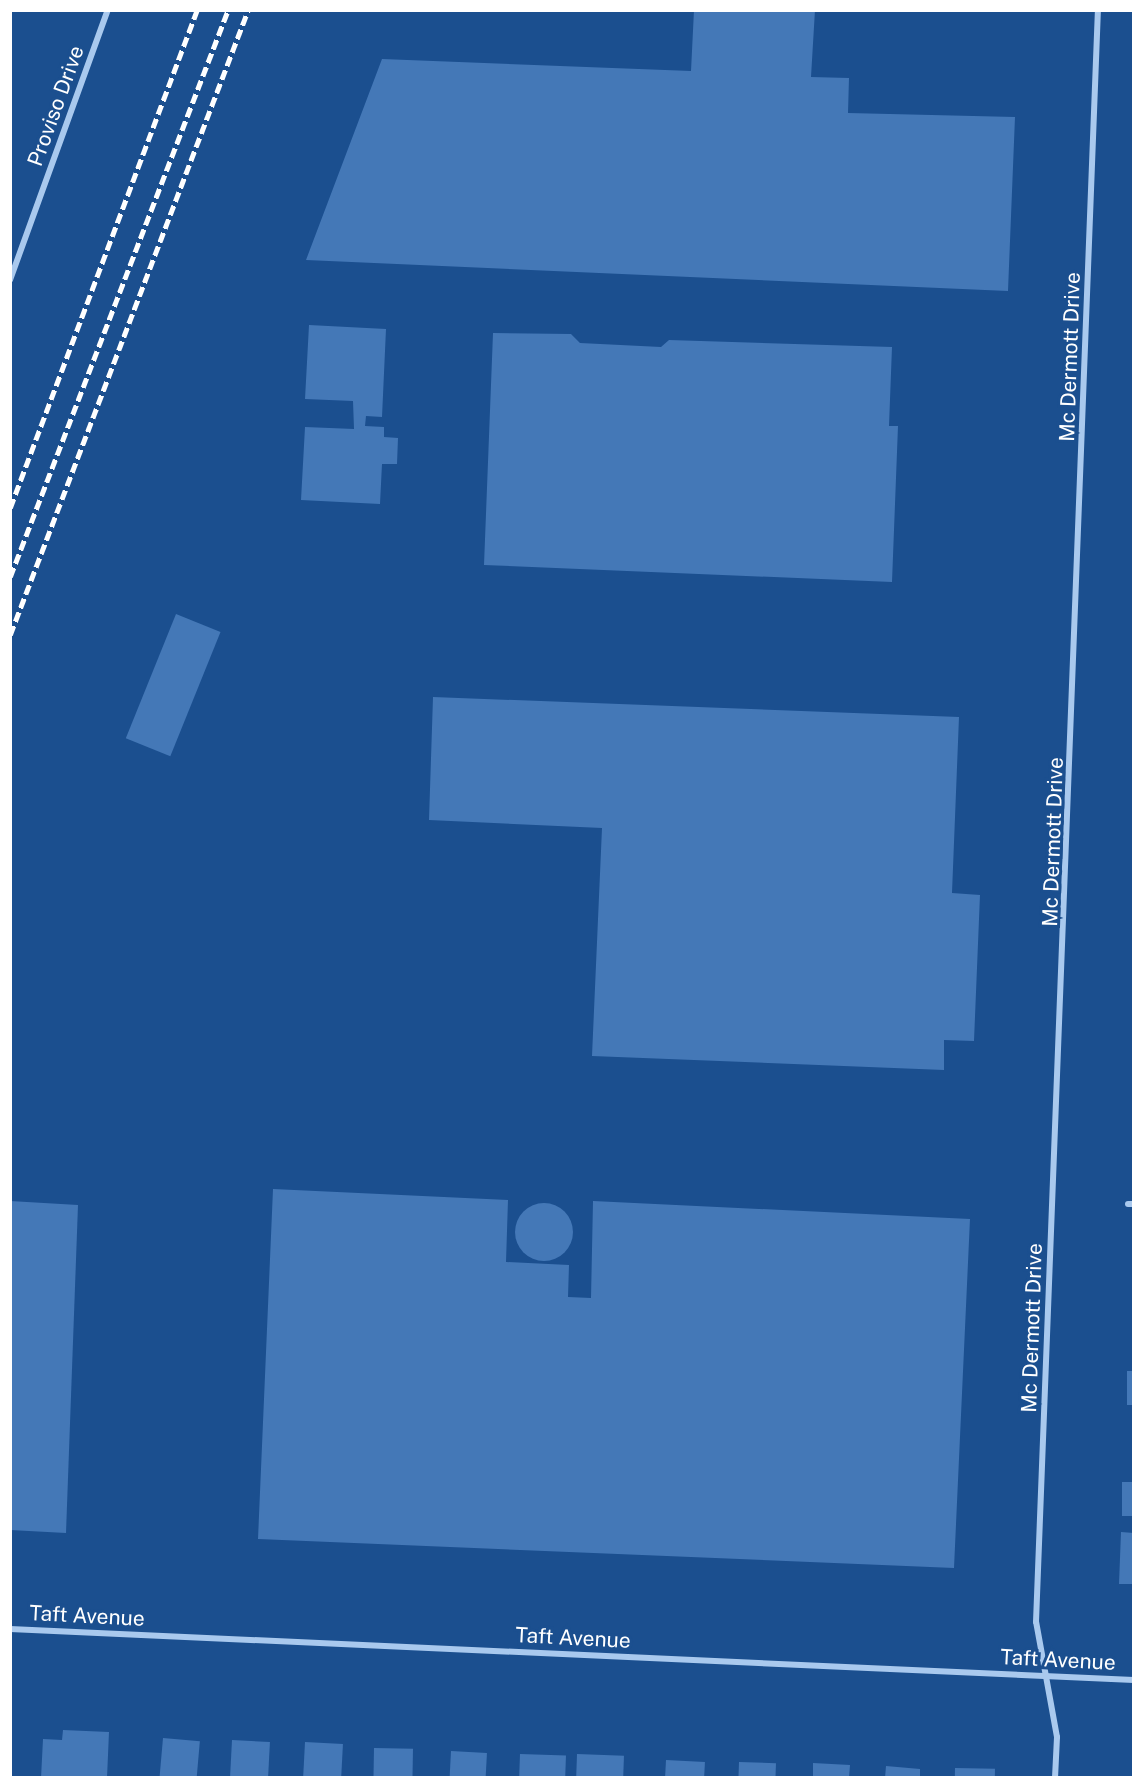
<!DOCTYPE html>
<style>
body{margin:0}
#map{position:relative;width:1144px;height:1788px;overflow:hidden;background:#1b4f8f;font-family:"Public Sans",sans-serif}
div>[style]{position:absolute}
.building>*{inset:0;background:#4478b7;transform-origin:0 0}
.round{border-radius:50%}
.street>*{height:6px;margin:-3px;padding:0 3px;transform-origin:3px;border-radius:3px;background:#a9c9ee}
.rail>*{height:4.5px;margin-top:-2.25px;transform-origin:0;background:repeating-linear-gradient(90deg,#fff 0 10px,transparent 0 14.5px)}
span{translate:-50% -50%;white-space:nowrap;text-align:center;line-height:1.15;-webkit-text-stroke:6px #1b4f8f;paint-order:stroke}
.street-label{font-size:21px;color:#fff}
.frame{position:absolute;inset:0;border:12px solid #fff;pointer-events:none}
</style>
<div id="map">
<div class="building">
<i style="clip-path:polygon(694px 10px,815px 10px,811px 77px,849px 78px,848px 113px,1015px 117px,1008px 291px,306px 260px,382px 59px,691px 71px)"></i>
<i style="clip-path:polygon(309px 325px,386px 329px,382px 417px,366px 416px,365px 426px,384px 427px,384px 437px,398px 438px,397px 464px,382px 464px,380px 504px,301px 500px,305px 427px,354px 429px,353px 401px,305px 399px)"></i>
<i style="clip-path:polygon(493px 333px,571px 334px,580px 343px,661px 347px,669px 340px,892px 347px,889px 426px,898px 426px,892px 582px,484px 565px)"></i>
<i style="left:176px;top:614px;width:48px;height:134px;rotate:22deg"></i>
<i style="clip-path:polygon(433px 697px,959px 717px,952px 893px,980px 895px,974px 1041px,944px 1040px,944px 1070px,592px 1056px,602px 828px,429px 820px)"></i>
<i style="clip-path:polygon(273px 1189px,508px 1200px,506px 1262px,569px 1265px,568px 1297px,591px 1298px,593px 1201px,970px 1219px,954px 1568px,258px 1539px)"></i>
<i style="clip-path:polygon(10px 1201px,78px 1205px,66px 1533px,10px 1530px)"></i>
<i class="round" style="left:515px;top:1203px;width:58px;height:58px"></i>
<i style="left:1127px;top:1371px;width:7px;height:34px"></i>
<i style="left:1122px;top:1482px;width:12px;height:34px"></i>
<i style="clip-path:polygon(1121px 1532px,1134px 1533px,1134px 1584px,1119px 1584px)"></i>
<i style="clip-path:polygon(63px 1730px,109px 1732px,107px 1778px,41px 1778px,43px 1739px,62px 1740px)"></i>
<i style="left:163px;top:1738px;width:37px;height:40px;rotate:5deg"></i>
<i style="left:232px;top:1740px;width:38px;height:38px;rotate:3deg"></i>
<i style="left:305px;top:1742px;width:38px;height:36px;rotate:3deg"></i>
<i style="left:374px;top:1748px;width:39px;height:30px;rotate:1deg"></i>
<i style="left:451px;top:1751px;width:36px;height:27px;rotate:3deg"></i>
<i style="left:520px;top:1754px;width:46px;height:24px;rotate:2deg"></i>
<i style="left:577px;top:1754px;width:47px;height:24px;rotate:2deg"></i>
<i style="left:666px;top:1760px;width:39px;height:18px;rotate:3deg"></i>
<i style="left:739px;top:1762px;width:37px;height:16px;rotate:2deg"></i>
<i style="clip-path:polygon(813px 1763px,850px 1765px,849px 1778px,813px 1778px)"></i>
<i style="clip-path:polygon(886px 1766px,920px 1769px,920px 1778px,885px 1778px)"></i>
<i style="left:955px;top:1768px;width:40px;height:10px;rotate:1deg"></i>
</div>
<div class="street">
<i style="left:10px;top:280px;width:287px;rotate:-70.1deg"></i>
<i style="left:1128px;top:1204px;width:6px"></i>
<i style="left:10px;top:1629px;width:1125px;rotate:2.6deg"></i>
<i style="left:1055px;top:1778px;width:41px;rotate:-87.2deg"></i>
<i style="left:1057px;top:1737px;width:117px;rotate:-100.3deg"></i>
<i style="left:1036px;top:1622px;width:1613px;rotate:-87.8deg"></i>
</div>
<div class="rail">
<i style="left:10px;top:508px;width:532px;rotate:-69.42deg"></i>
<i style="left:10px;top:577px;width:607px;rotate:-68.97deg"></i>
<i style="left:10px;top:635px;width:669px;rotate:-69.15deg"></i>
</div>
<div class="street-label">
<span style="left:56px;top:106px;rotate:-70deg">Proviso Drive</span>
<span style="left:1070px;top:357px;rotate:-88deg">Mc Dermott Drive</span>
<span style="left:1053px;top:842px;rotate:-88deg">Mc Dermott Drive</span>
<span style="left:1032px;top:1328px;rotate:-88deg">Mc Dermott Drive</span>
<span style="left:87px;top:1616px;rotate:3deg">Taft Avenue</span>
<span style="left:573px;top:1638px;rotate:3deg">Taft Avenue</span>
<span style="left:1058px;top:1660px;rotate:3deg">Taft Avenue</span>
</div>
<div class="frame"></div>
</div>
